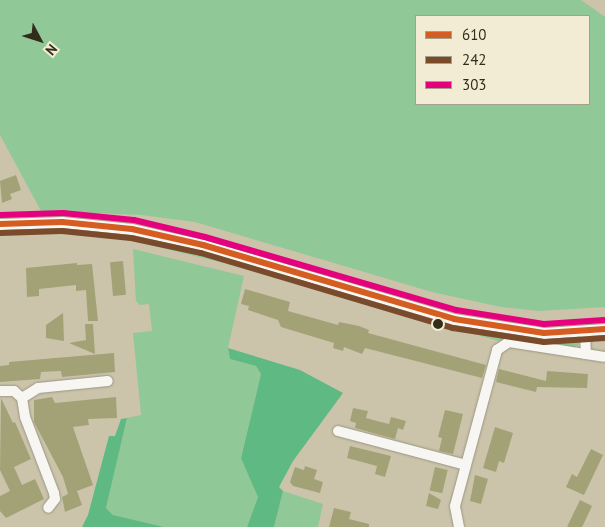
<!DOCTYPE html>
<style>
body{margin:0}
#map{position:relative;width:605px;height:527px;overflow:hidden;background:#cbc4ab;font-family:"PT Sans",sans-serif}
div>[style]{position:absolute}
.green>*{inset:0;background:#90c898}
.forest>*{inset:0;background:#5eb982}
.building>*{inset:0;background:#a3a276;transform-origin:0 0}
.roads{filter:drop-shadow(0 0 1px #9b9682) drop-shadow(0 0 1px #9b9682)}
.minor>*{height:10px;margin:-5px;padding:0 5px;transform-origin:5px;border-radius:5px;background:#f7f6f2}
.tertiary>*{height:11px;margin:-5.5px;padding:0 5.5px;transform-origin:5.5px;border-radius:5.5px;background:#f7f6f2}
.bus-1>*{height:6px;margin:-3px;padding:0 3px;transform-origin:3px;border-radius:3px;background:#d55d21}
.bus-2>*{height:6px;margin:-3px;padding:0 3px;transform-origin:3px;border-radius:3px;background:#7a4b2a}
.bus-3>*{height:6px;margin:-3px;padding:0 3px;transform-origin:3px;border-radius:3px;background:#e5007d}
.dots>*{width:14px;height:14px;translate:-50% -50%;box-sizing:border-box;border:2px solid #f2ecd5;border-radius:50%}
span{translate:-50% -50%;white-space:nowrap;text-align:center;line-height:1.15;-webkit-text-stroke:4px #f2ecd5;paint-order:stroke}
.legend{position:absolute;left:415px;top:15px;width:175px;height:90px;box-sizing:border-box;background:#f2ecd5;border:1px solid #a5a08b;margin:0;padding:6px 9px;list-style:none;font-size:15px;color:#322d1b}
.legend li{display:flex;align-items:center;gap:10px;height:25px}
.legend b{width:25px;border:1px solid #a5a08b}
.north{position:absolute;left:15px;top:15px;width:50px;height:50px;-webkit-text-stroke:4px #f2ecd5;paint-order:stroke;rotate:130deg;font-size:14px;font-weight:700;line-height:20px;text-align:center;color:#322d1b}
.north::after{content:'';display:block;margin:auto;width:18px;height:22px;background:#322d1b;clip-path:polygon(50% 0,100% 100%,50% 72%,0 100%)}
</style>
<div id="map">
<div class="green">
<i style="clip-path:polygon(evenodd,0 0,581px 0,605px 17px,605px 307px,539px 311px,501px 307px,432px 292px,195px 222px,141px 215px,41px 211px,0 135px,0 0,416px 16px,589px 16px,589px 104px,416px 104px,416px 16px)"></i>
<i style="clip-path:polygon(26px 229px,92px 230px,94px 234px,23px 234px)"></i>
<i style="clip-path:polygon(137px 236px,195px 249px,253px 267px,252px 270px,134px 241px)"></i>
<i style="clip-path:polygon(133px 249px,244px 276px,228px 348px,230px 359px,256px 366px,261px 374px,241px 457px,258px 497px,247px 527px,164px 527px,113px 515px,106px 508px,127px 418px,141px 415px,133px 333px,152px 331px,149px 304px,140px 305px,136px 301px)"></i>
<i style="clip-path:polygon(484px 332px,527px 338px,577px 340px,579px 344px,575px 348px,517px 340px,499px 341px,481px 336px)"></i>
<i style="clip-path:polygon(283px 491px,323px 504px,318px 527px,274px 527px)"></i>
</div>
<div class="forest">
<i style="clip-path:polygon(228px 348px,300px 370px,343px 393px,293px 461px,279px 487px,283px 491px,274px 527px,247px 527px,258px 497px,241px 458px,261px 374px,256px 366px,230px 359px)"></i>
<i style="clip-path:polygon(127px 418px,106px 508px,113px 515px,164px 527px,82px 527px,88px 515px,109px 436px,115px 436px,121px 419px)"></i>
</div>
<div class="building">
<i style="clip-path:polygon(16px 175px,21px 190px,10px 194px,12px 199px,2px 203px,0 181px)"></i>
<i style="left:123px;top:261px;width:34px;height:13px;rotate:85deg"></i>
<i style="clip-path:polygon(77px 263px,77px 265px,92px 264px,98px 321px,88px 321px,86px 290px,76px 291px,76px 285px,39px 289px,39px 296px,27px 297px,26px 268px)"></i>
<i style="clip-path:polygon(245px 289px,290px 302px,288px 311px,338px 325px,339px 322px,359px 326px,369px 330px,368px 333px,486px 365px,482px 378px,365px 348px,362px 354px,344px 347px,343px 351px,333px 348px,334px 343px,281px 327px,278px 320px,248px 310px,249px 306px,241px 304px)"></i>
<i style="clip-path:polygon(63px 313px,64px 341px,46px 338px,46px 325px)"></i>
<i style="clip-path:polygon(85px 324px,93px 324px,95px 354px,69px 343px,86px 340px)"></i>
<i style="clip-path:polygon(114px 353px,115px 372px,62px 377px,61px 371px,41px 372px,40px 379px,0 382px,0 366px,9px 365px,9px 362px)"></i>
<i style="clip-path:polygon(499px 369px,546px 381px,547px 371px,588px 374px,587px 388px,537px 387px,536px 392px,496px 382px)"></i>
<i style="clip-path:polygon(52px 397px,55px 403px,116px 397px,117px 418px,88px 419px,89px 425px,73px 427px,93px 485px,77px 491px,82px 505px,65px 512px,62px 497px,68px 494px,63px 477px,34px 422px,34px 400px)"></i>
<i style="clip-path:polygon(1px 398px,13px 423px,15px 422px,31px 459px,14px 467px,22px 485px,35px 479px,44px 499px,6px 518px,0 511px,0 496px,10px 491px,0 470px)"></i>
<i style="clip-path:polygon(353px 408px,368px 411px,366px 418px,377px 421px,389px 424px,391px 417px,406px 421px,403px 430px,398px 428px,395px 439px,355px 428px,356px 423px,350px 421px)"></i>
<i style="clip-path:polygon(445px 410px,463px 414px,453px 454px,439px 451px,442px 438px,438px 437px)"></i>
<i style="clip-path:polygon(495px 427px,513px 433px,504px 463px,499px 461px,496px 472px,483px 468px)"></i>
<i style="clip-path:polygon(350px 446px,391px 456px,385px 477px,375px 474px,377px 466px,347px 458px)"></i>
<i style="clip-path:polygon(591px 449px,603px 455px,584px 495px,566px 487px,572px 474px,577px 477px)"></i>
<i style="clip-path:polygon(305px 466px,317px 470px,314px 479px,323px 482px,320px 493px,293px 486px,290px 482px,295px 467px,304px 470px)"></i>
<i style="left:435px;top:467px;width:13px;height:24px;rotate:13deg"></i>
<i style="clip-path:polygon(475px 475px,488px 479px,481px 504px,470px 501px)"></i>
<i style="clip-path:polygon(429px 493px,441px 500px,438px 509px,426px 506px)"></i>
<i style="clip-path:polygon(580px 500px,592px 506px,585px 521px,582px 527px,567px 527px)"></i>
<i style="clip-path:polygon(334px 508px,351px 512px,349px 519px,369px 524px,369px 527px,329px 527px)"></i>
</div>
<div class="roads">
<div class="minor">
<i style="left:586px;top:354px;width:18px;rotate:9deg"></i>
<i style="left:0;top:391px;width:14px"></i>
<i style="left:14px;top:391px;width:11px;rotate:41deg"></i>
<i style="left:22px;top:398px;width:19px;rotate:81deg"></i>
<i style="left:25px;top:417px;width:81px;rotate:69.1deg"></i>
<i style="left:54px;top:493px;width:6px;rotate:81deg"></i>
<i style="left:55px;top:499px;width:11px;rotate:128deg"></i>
<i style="left:22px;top:398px;width:19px;rotate:-32deg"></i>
<i style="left:38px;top:388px;width:70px;rotate:-5.7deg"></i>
<i style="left:338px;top:431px;width:132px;rotate:14.9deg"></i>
<i style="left:459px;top:527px;width:21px;rotate:-101deg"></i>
<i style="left:455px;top:506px;width:162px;rotate:-74.9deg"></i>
<i style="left:497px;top:350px;width:14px;rotate:-34deg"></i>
<i style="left:509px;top:342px;width:78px;rotate:8.9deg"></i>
<i style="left:586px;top:354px;width:22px;rotate:-93deg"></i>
</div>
<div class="tertiary">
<i style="left:0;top:224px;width:62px;rotate:-1.8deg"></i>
<i style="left:62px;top:222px;width:70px;rotate:5.7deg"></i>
<i style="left:132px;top:229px;width:73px;rotate:12.7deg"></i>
<i style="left:203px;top:245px;width:262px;rotate:16.4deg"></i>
<i style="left:454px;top:319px;width:91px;rotate:8.8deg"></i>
<i style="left:544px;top:333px;width:61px;rotate:-3.8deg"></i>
</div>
</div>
<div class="bus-1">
<i style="left:0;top:224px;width:62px;rotate:-1.8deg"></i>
<i style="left:62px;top:222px;width:70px;rotate:5.7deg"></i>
<i style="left:132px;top:229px;width:73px;rotate:12.7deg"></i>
<i style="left:203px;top:245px;width:262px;rotate:16.4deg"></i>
<i style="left:454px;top:319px;width:91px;rotate:8.8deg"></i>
<i style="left:544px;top:333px;width:61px;rotate:-3.8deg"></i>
</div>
<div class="bus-2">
<i style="left:0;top:233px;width:62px;rotate:-1.8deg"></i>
<i style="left:62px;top:231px;width:69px;rotate:5.8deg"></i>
<i style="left:131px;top:238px;width:72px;rotate:12.1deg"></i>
<i style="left:201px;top:253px;width:263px;rotate:16.6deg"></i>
<i style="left:453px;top:328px;width:92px;rotate:8.7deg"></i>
<i style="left:544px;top:342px;width:61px;rotate:-3.8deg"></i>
</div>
<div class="bus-3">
<i style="left:0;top:215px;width:63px;rotate:-1.8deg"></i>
<i style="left:63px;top:213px;width:71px;rotate:5.6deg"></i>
<i style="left:134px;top:220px;width:73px;rotate:13.5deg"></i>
<i style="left:205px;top:237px;width:261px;rotate:16.2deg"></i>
<i style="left:456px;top:310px;width:89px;rotate:9deg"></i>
<i style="left:544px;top:324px;width:60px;rotate:-3.8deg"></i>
</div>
<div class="dots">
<i style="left:438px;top:324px;background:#322d1b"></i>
</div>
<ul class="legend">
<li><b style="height:6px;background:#d55d21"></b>610</li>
<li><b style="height:6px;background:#7a4b2a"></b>242</li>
<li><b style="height:6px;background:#e5007d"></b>303</li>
</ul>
<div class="north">N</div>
</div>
